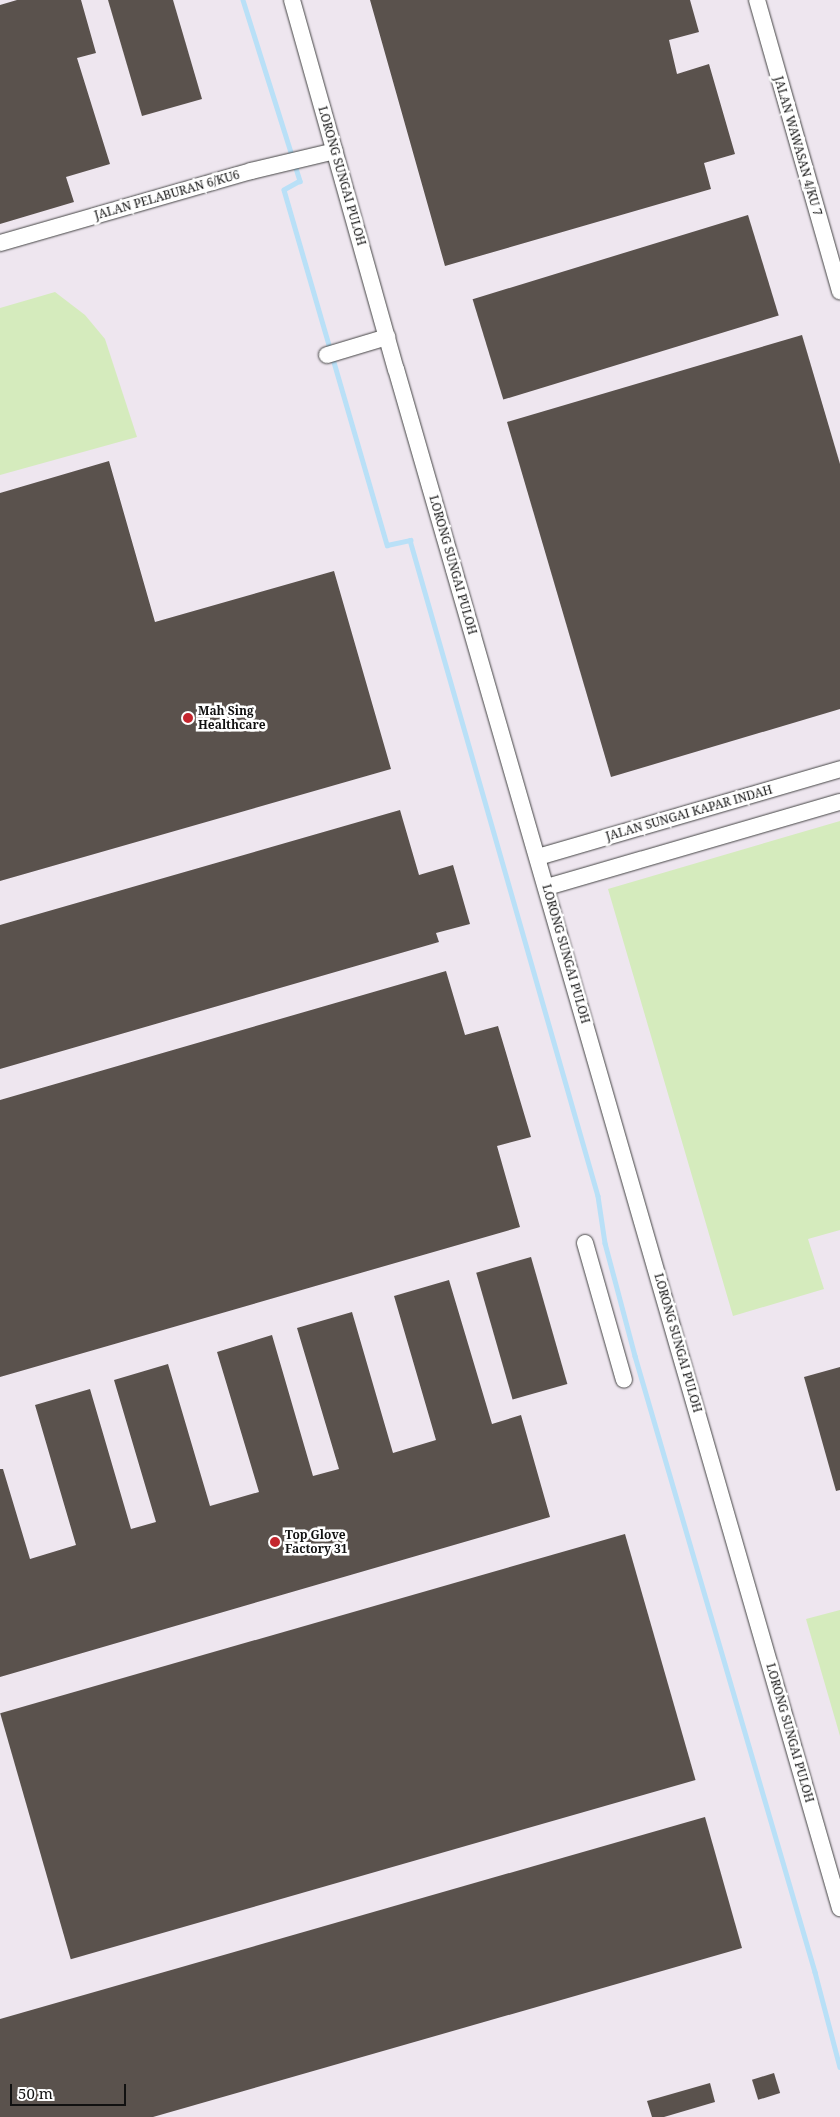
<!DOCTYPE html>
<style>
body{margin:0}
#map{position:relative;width:840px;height:2117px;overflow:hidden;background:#fffdf5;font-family:"Noto Serif",serif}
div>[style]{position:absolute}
.industrial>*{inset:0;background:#eee6ef;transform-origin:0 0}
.green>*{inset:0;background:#d5ebbd}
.stream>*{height:4.5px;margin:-2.25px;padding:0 2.25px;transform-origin:2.25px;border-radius:2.25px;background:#b9e0f7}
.building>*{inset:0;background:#5a524d;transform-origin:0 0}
.roads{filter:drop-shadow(0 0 1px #444) drop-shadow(0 0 1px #444)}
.minor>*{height:16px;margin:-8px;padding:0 8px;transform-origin:8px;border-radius:8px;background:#fff}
.dots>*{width:14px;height:14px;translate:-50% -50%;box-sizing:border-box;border:2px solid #fff;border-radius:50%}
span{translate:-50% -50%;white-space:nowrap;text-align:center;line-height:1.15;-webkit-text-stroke:5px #fff;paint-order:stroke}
.street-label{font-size:12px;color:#111}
.poi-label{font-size:12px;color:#111;font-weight:700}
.left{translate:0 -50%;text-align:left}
.scale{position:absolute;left:10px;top:2084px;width:116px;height:22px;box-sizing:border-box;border:2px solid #111;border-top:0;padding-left:6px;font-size:15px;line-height:18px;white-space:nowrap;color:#111;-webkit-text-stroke:4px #fff;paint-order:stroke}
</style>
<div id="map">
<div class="industrial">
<i style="left:0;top:0;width:840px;height:2117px"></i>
</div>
<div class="green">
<i style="clip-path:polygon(55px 292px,85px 315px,105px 339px,137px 437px,0 475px,0 308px)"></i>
<i style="clip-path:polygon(840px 821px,840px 1230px,808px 1239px,824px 1289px,733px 1316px,608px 889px)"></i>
<i style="clip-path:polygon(840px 1610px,840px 1736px,806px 1619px)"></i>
</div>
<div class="stream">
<i style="left:243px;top:0;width:190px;rotate:72.5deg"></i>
<i style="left:300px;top:181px;width:18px;rotate:151deg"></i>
<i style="left:284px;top:190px;width:370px;rotate:73.8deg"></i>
<i style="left:387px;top:545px;width:24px;rotate:-12deg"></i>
<i style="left:410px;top:540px;width:682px;rotate:74.01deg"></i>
<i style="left:598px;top:1196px;width:48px;rotate:81.5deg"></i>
<i style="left:605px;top:1243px;width:117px;rotate:75.1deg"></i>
<i style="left:635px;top:1356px;width:642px;rotate:73.71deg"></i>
<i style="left:815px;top:1972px;width:98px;rotate:75.3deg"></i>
</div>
<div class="building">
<i style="clip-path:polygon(17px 0,81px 0,96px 53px,77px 58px,110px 164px,66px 177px,74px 202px,0 224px,0 5px)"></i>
<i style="clip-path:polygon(108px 0,173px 0,202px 99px,142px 116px)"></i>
<i style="clip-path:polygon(370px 0,690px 0,699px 32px,669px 40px,677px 74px,709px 64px,735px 154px,704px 163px,711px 189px,445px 266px)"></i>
<i style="left:748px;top:215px;width:105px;height:288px;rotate:73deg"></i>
<i style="clip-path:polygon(802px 335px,840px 464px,840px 709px,611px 777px,507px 422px)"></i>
<i style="clip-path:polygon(109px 461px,155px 622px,334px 571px,391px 769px,0 881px,0 493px)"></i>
<i style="clip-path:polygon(400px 810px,419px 875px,453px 865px,470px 924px,436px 933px,439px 942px,0 1069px,0 925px)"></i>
<i style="clip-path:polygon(446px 971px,465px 1035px,498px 1026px,531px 1137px,497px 1146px,520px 1227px,0 1377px,0 1100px)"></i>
<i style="left:531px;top:1257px;width:132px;height:57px;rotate:74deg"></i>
<i style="clip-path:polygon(449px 1280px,492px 1424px,521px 1415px,550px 1517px,0 1677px,0 1469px,3px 1469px,30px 1559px,76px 1545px,35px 1405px,90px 1389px,131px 1529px,156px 1522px,114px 1380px,168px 1364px,210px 1506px,259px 1492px,217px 1352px,272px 1335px,313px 1476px,339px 1469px,297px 1328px,352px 1312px,393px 1453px,436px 1440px,394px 1296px)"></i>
<i style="clip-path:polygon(840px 1367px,840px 1490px,836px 1491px,804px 1377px)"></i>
<i style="left:625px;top:1534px;width:256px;height:650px;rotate:74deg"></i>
<i style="clip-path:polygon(705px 1817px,742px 1948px,153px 2117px,0 2117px,0 2019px)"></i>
<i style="left:774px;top:2073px;width:21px;height:23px;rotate:73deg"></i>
<i style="clip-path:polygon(710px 2083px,715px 2102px,664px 2117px,652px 2117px,647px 2101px)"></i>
</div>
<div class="roads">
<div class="minor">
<i style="left:292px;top:0;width:383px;rotate:74.3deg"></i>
<i style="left:396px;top:369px;width:1602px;rotate:73.91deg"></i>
<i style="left:757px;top:0;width:303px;rotate:74.1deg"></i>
<i style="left:0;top:243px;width:261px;rotate:-16deg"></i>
<i style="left:251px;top:171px;width:86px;rotate:-13.4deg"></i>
<i style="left:327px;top:355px;width:63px;rotate:-16.7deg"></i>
<i style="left:538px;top:857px;width:315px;rotate:-16.2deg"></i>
<i style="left:547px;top:887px;width:305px;rotate:-16.2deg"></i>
<i style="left:585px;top:1243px;width:142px;rotate:74.1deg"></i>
</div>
</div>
<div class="dots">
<i style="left:188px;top:718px;background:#c4262e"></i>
<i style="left:275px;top:1542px;background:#c4262e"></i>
</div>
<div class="street-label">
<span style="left:798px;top:146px;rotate:74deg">JALAN WAWASAN 4/KU 7</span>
<span style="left:342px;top:176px;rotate:74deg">LORONG SUNGAI PULOH</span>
<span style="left:167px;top:195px;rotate:-16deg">JALAN PELABURAN 6/KU6</span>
<span style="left:453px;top:565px;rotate:74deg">LORONG SUNGAI PULOH</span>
<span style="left:689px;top:813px;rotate:-16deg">JALAN SUNGAI KAPAR INDAH</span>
<span style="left:566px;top:954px;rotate:74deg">LORONG SUNGAI PULOH</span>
<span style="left:678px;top:1343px;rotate:74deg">LORONG SUNGAI PULOH</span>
<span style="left:790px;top:1733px;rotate:74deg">LORONG SUNGAI PULOH</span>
</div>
<div class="poi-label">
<span class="left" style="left:198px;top:718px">Mah Sing<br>Healthcare</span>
<span class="left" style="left:285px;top:1542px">Top Glove<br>Factory 31</span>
</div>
<div class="scale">50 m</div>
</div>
